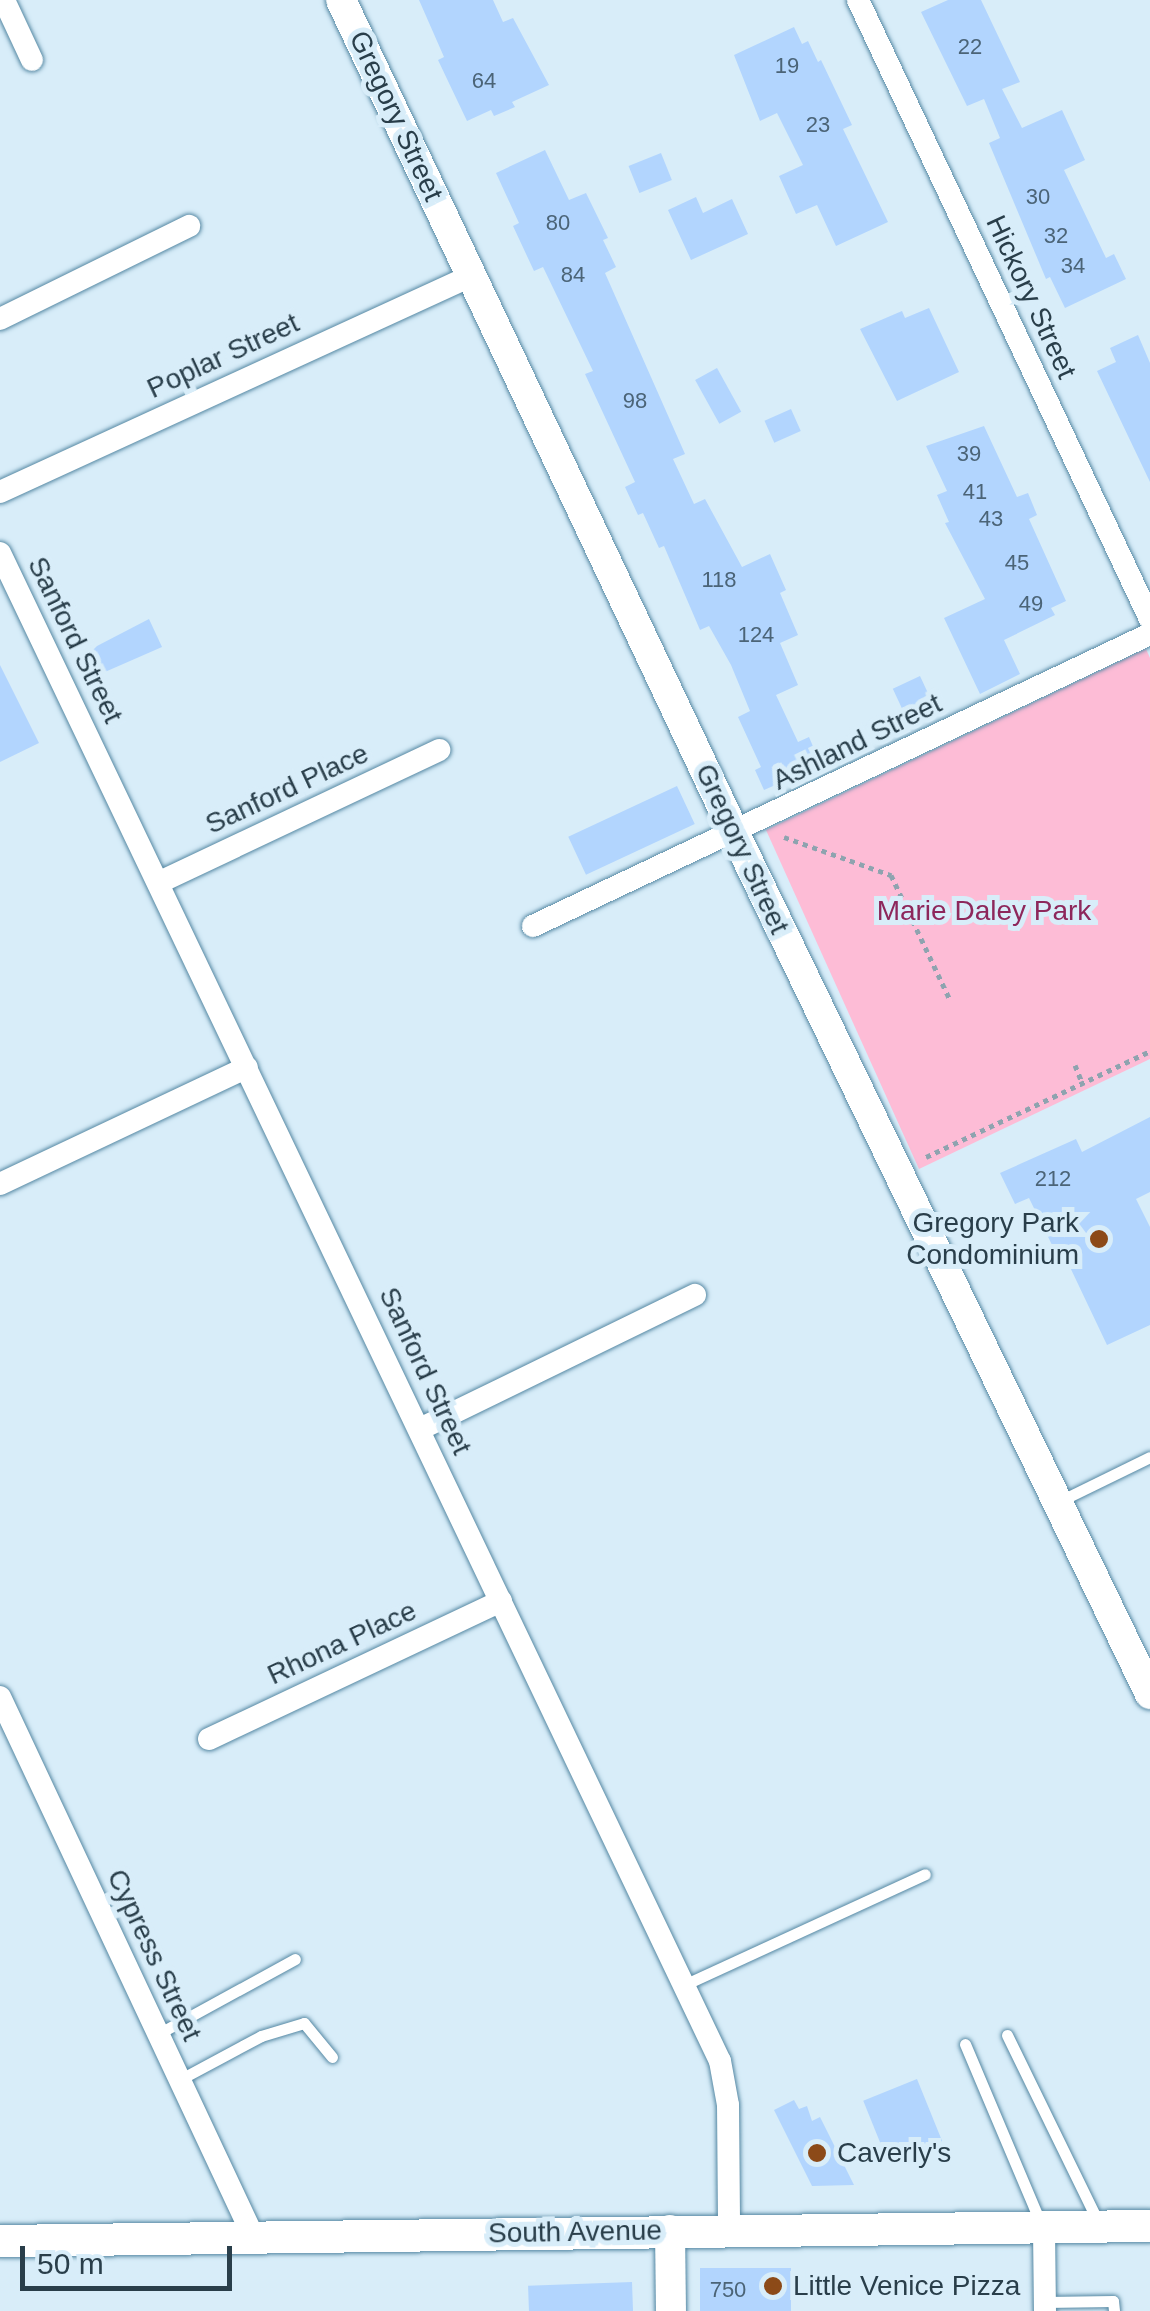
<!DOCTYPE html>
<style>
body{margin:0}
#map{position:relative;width:1150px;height:2311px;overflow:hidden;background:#d8edf9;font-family:Helvetica,sans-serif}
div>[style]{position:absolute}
.green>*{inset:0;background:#fdbcd6}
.building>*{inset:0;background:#b2d5fe;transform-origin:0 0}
.path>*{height:5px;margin-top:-2.5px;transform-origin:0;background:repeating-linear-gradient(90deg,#8ea3af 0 5px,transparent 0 10px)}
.roads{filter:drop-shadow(0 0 2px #5588a3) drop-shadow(0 0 2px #5588a3)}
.service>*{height:11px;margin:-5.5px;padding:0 5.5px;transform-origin:5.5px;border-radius:5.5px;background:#fff}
.minor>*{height:22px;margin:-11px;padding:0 11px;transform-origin:11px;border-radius:11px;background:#fff}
.tertiary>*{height:30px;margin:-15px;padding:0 15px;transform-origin:15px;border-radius:15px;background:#fff}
.secondary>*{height:32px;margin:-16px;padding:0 16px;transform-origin:16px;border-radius:16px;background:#fff}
.dots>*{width:28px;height:28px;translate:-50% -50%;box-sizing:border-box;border:5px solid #d8edf9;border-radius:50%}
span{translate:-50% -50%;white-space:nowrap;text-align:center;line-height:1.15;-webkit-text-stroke:10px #d8edf9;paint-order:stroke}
.number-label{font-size:22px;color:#4b6477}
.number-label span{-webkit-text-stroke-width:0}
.street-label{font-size:28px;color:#293e4a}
.park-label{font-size:28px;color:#8d275b}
.poi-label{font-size:28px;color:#293e4a}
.right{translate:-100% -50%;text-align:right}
.left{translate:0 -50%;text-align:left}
.scale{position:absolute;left:20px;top:2246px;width:212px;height:45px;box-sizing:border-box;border:5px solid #293e4a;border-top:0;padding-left:12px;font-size:30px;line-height:35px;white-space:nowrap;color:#293e4a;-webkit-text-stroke:8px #d8edf9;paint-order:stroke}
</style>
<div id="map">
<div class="green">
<i style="clip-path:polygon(1146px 649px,1150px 658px,1150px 1059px,919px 1169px,766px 830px)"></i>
</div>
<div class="building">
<i style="clip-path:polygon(419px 0,493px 0,503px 22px,513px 18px,549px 85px,512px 102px,515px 107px,494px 116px,491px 110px,467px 121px,438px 60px,444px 57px)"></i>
<i style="clip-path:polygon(948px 0,981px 0,1020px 82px,1002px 89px,1022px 128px,1062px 110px,1085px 160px,1064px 170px,1106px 258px,1114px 254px,1126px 279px,1065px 308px,1050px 277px,1046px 279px,989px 143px,1000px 138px,984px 99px,967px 106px,921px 12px)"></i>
<i style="clip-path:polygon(794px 27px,802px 44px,808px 41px,818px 62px,821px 60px,852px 125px,843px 129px,888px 222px,836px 246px,817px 205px,796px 214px,779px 176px,803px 165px,777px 113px,760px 121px,734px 55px)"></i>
<i style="clip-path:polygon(545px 150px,569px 200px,586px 193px,608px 238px,603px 240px,616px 267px,605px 273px,685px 454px,673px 459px,694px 504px,705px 499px,742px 567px,770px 554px,786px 590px,780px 593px,798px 635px,780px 643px,798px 685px,776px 695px,798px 742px,809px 737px,821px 765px,764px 790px,755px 770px,761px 767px,738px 717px,750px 711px,731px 665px,709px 626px,700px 630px,664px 546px,659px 548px,643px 513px,638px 515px,625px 487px,635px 482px,585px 374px,593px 371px,543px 267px,534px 271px,513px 226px,519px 223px,496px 173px)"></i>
<i style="left:661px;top:153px;width:29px;height:35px;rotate:68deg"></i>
<i style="clip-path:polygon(696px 197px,703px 213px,732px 199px,748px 234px,691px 260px,668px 210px)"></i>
<i style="clip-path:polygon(929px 308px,959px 372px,897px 401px,860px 329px,902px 311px,905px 318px)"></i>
<i style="clip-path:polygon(1138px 335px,1150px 363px,1150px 482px,1097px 371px,1116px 362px,1110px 348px)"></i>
<i style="left:717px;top:368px;width:50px;height:25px;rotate:61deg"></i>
<i style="left:791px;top:409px;width:24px;height:29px;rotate:66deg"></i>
<i style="clip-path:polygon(984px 426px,1017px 497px,1028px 493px,1037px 515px,1029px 519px,1066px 601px,1051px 608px,1055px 615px,1004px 640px,1020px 674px,980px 694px,944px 618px,985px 599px,945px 523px,949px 522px,937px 495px,947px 491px,926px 446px)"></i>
<i style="clip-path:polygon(149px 619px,162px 647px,98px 675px,89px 654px,97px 646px)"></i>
<i style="clip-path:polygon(0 665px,39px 743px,0 762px)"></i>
<i style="left:920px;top:676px;width:35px;height:30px;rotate:65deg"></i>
<i style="left:677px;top:786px;width:42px;height:120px;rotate:65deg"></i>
<i style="clip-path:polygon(1150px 1117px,1150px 1192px,1136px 1199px,1150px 1227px,1150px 1325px,1107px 1345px,1059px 1244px,1053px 1247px,1029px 1198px,1015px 1204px,1000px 1173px,1076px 1139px,1082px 1152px)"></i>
<i style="left:917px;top:2079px;width:67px;height:58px;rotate:68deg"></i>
<i style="clip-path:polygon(794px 2100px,799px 2109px,807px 2106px,812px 2121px,820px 2117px,854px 2185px,812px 2186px,774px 2110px)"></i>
<i style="left:700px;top:2268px;width:91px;height:43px"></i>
<i style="left:632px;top:2282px;width:29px;height:104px;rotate:88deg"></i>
</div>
<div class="path">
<i style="left:784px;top:837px;width:114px;rotate:19.6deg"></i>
<i style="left:891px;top:875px;width:138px;rotate:64.7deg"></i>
<i style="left:1075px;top:1065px;width:18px;rotate:68deg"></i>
<i style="left:926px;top:1157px;width:248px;rotate:-25.3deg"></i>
</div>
<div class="roads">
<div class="service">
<i style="left:1058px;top:1502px;width:102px;rotate:-26.1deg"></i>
<i style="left:684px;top:1985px;width:265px;rotate:-24.7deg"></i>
<i style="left:158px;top:2034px;width:156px;rotate:-28.7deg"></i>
<i style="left:1007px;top:2035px;width:210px;rotate:64deg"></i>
<i style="left:965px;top:2044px;width:195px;rotate:67.1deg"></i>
<i style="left:179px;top:2080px;width:93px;rotate:-28.2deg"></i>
<i style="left:261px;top:2036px;width:45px;rotate:-16.8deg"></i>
<i style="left:304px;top:2023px;width:44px;rotate:50.5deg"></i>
<i style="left:1045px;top:2302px;width:68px;rotate:-0.8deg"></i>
<i style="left:1113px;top:2301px;width:10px;rotate:84deg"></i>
</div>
<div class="minor">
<i style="left:4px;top:0;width:66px;rotate:65deg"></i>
<i style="left:858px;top:0;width:684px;rotate:64.75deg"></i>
<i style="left:0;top:319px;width:211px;rotate:-26.2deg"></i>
<i style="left:0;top:492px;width:518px;rotate:-24.64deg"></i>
<i style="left:0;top:553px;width:1671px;rotate:64.48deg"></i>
<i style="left:720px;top:2061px;width:45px;rotate:79.7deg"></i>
<i style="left:728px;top:2105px;width:127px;rotate:89.5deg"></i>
<i style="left:160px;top:882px;width:309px;rotate:-25.3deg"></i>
<i style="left:533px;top:926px;width:683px;rotate:-25.33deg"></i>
<i style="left:0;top:1184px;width:273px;rotate:-25.3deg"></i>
<i style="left:420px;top:1429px;width:306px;rotate:-26deg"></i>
<i style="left:0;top:1697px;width:598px;rotate:64.85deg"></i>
<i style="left:209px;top:1739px;width:323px;rotate:-25.3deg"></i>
<i style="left:1044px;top:2230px;width:81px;rotate:89.3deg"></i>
</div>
<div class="tertiary">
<i style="left:341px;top:0;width:922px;rotate:64.71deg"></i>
<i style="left:735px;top:834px;width:955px;rotate:64.24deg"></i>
<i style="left:670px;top:2230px;width:81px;rotate:89.3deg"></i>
</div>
<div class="secondary">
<i style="left:0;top:2241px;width:1150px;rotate:-0.75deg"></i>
</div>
</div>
<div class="dots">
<i style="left:1099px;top:1239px;background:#8c4a18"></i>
<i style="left:817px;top:2153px;background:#8c4a18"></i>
<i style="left:773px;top:2286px;background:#8c4a18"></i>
</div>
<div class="number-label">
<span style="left:970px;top:47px">22</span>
<span style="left:787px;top:66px">19</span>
<span style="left:484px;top:81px">64</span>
<span style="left:818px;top:125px">23</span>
<span style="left:1038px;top:197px">30</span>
<span style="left:558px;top:223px">80</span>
<span style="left:1056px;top:236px">32</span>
<span style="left:1073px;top:266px">34</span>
<span style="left:573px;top:275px">84</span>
<span style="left:635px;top:401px">98</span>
<span style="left:969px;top:454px">39</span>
<span style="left:975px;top:492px">41</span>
<span style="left:991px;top:519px">43</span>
<span style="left:1017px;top:563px">45</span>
<span style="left:719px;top:580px">118</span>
<span style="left:1031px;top:604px">49</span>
<span style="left:756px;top:635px">124</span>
<span style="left:1053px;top:1179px">212</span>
<span style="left:728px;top:2290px">750</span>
</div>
<div class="street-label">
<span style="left:396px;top:116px;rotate:65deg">Gregory Street</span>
<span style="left:1031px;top:297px;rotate:65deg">Hickory Street</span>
<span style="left:223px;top:356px;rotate:-25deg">Poplar Street</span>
<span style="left:75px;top:640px;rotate:64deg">Sanford Street</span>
<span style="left:857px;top:742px;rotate:-26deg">Ashland Street</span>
<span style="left:287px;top:789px;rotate:-25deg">Sanford Place</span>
<span style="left:742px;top:849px;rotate:65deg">Gregory Street</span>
<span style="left:425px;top:1371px;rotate:65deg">Sanford Street</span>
<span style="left:342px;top:1643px;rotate:-25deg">Rhona Place</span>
<span style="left:154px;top:1955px;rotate:65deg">Cypress Street</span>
<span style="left:575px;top:2232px;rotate:-1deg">South Avenue</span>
</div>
<div class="park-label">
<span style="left:984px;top:911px">Marie Daley Park</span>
</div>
<div class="poi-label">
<span class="right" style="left:1079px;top:1239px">Gregory Park<br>Condominium</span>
<span class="left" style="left:837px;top:2153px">Caverly's</span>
<span class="left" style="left:793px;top:2286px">Little Venice Pizza</span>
</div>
<div class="scale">50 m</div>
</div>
